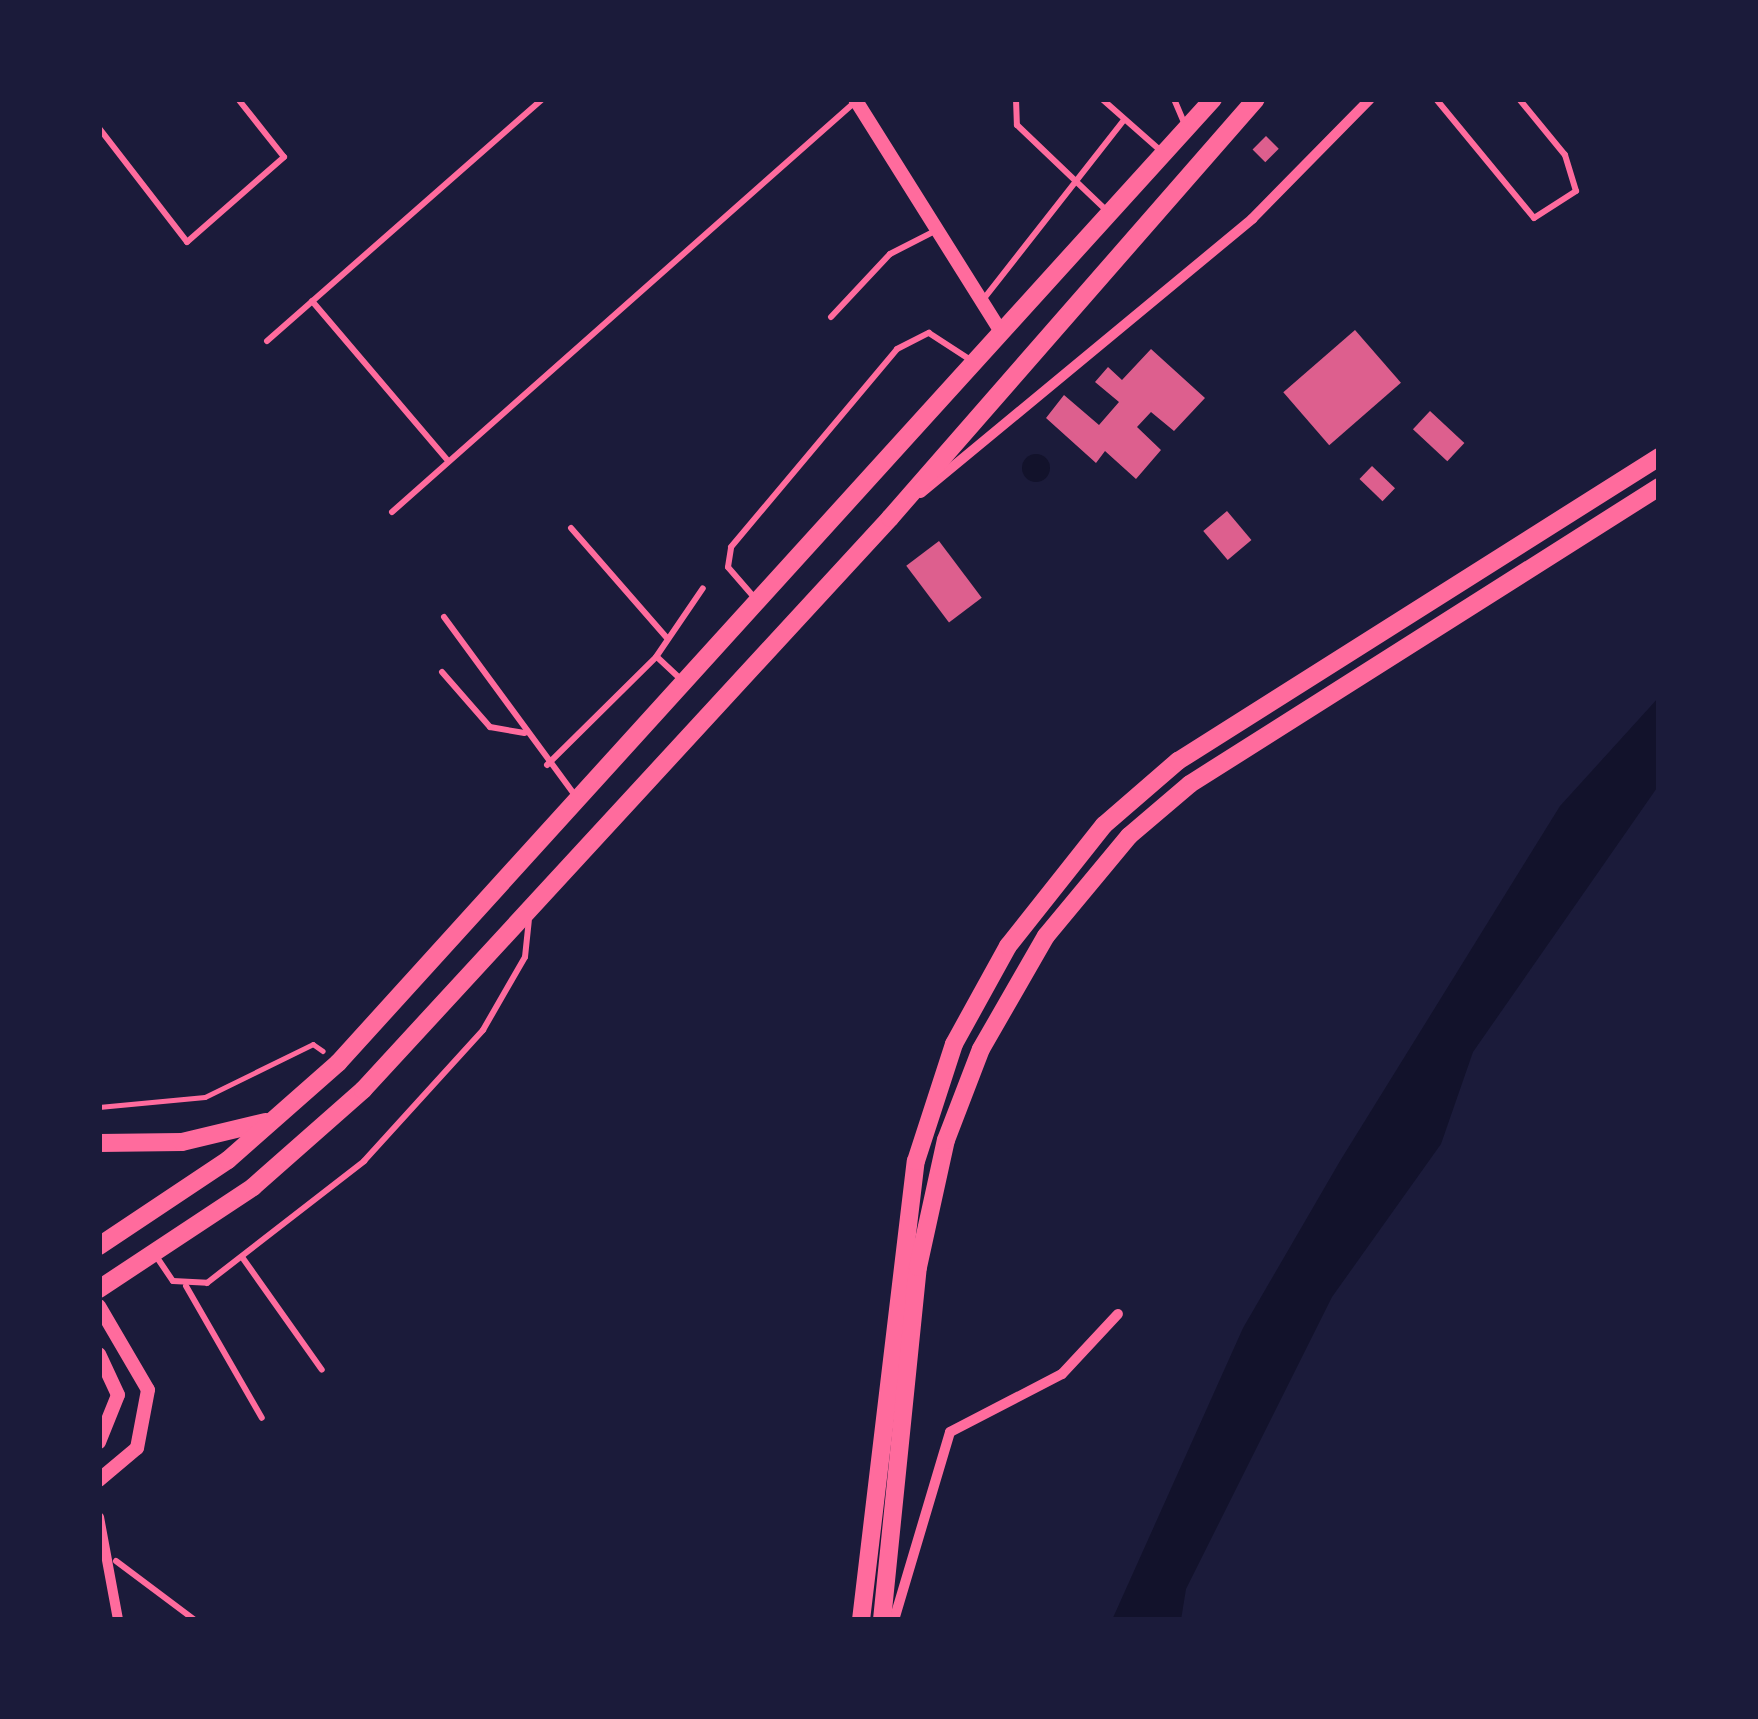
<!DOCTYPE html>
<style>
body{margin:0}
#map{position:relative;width:1758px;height:1719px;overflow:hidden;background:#1b1b3a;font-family:Rubik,sans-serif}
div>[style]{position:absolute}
.water>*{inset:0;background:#12122b}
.round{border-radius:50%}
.building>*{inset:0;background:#dd5f8e;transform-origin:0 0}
.path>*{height:4.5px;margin:-2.25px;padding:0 2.25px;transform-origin:2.25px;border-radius:2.25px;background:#ff6b9d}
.service>*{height:6px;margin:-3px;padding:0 3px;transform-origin:3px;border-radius:3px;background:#ff6b9d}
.minor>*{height:10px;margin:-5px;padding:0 5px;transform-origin:5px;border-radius:5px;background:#ff6b9d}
.tertiary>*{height:14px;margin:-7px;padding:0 7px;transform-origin:7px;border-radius:7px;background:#ff6b9d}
.primary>*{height:18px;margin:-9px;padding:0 9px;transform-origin:9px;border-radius:9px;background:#ff6b9d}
.trunk>*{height:18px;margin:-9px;padding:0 9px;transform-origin:9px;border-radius:9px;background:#ff6b9d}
span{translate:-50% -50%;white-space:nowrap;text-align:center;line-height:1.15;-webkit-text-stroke:9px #1b1b3a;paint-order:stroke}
.frame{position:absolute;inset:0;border:102px solid #1b1b3a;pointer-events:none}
</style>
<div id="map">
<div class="water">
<i class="round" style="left:1022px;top:454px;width:28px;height:28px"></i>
<i style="clip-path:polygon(1659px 697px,1659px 785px,1473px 1052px,1441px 1144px,1332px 1297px,1186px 1589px,1181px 1620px,1112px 1620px,1243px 1328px,1340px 1161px,1560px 806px)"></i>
</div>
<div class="building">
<i style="left:1266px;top:136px;width:18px;height:19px;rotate:45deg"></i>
<i style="left:1355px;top:330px;width:70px;height:95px;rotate:49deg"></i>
<i style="clip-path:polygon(1151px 349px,1205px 398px,1174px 431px,1151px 412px,1137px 427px,1161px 450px,1136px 479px,1105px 451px,1096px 463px,1046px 418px,1064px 395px,1099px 425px,1119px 402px,1095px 382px,1108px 367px,1122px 380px)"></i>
<i style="left:1430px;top:411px;width:47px;height:25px;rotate:43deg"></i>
<i style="left:1372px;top:466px;width:32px;height:18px;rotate:44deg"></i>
<i style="left:1227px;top:511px;width:38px;height:31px;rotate:50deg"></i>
<i style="left:939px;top:541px;width:71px;height:41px;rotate:53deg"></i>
</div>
<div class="path">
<i style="left:99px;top:1107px;width:106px;rotate:-5.4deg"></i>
<i style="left:205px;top:1097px;width:120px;rotate:-26.1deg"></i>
<i style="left:313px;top:1044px;width:12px;rotate:35deg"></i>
</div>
<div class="service">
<i style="left:1016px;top:99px;width:26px;rotate:88deg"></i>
<i style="left:1017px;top:125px;width:124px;rotate:43.7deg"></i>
<i style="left:1102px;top:99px;width:79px;rotate:41.4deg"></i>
<i style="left:1174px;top:99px;width:26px;rotate:67deg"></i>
<i style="left:1436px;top:99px;width:154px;rotate:50.5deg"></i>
<i style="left:1534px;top:218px;width:50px;rotate:-32.7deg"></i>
<i style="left:1576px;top:191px;width:38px;rotate:-107deg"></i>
<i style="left:1565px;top:155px;width:72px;rotate:-129.4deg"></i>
<i style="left:99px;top:128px;width:144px;rotate:52.3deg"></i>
<i style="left:187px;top:242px;width:129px;rotate:-41.2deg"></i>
<i style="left:284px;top:157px;width:74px;rotate:-128.4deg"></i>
<i style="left:312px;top:301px;width:210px;rotate:49.6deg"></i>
<i style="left:982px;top:301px;width:230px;rotate:-51.9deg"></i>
<i style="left:831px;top:317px;width:86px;rotate:-46.9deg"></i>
<i style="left:890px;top:254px;width:48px;rotate:-27.1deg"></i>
<i style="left:267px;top:341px;width:366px;rotate:-41.3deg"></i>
<i style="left:392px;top:512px;width:620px;rotate:-41.53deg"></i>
<i style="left:571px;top:528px;width:146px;rotate:48.9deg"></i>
<i style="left:753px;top:596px;width:38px;rotate:-131deg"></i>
<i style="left:728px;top:567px;width:20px;rotate:-81deg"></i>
<i style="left:731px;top:547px;width:258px;rotate:-50deg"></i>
<i style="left:897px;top:349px;width:36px;rotate:-27deg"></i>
<i style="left:929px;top:333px;width:51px;rotate:33.1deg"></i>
<i style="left:444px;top:617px;width:223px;rotate:53.7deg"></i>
<i style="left:657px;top:657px;width:34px;rotate:43deg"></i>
<i style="left:442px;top:672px;width:73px;rotate:48.9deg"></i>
<i style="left:490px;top:727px;width:35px;rotate:10deg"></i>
<i style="left:547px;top:765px;width:153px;rotate:-44.7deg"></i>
<i style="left:656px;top:657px;width:83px;rotate:-55.7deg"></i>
<i style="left:156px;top:1256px;width:30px;rotate:56deg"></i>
<i style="left:173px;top:1281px;width:34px;rotate:3deg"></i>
<i style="left:207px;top:1283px;width:199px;rotate:-37.8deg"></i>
<i style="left:364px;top:1161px;width:177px;rotate:-47.7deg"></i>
<i style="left:483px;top:1030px;width:84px;rotate:-60.1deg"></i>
<i style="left:525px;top:957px;width:36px;rotate:-84deg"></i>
<i style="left:242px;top:1257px;width:138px;rotate:54.7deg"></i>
<i style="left:186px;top:1286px;width:152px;rotate:60.1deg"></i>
<i style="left:116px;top:1561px;width:99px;rotate:36.8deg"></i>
</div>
<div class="minor">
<i style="left:921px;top:493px;width:430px;rotate:-39.6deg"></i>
<i style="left:1252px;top:219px;width:168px;rotate:-45.5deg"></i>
<i style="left:99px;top:1517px;width:105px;rotate:79.5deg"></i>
<i style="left:894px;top:1620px;width:196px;rotate:-73.4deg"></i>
<i style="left:950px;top:1432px;width:126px;rotate:-27.4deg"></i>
<i style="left:1062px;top:1374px;width:82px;rotate:-47deg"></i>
</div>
<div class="tertiary">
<i style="left:855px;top:99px;width:275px;rotate:57.9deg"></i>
<i style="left:99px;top:1306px;width:97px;rotate:59.7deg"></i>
<i style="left:148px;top:1390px;width:59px;rotate:100.7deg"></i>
<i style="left:137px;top:1448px;width:50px;rotate:139.9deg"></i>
<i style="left:99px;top:1354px;width:45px;rotate:65.1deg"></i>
<i style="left:118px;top:1395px;width:51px;rotate:112deg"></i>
</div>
<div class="primary">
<i style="left:99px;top:1143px;width:83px;rotate:-0.7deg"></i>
<i style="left:182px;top:1142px;width:86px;rotate:-13.4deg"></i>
<i style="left:99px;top:1246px;width:155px;rotate:-33.7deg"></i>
<i style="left:228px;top:1160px;width:147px;rotate:-41.4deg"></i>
<i style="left:338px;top:1063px;width:1302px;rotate:-47.77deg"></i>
<i style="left:99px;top:1289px;width:185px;rotate:-33.5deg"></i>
<i style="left:253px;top:1187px;width:147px;rotate:-41.4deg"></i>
<i style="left:363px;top:1090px;width:778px;rotate:-47.34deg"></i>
<i style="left:890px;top:518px;width:556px;rotate:-48.86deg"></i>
</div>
<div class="trunk">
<i style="left:861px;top:1620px;width:462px;rotate:-83.2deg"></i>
<i style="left:916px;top:1161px;width:123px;rotate:-72deg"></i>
<i style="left:954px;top:1044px;width:112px;rotate:-61.1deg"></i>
<i style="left:1008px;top:946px;width:154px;rotate:-51.6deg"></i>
<i style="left:1104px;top:825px;width:98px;rotate:-40.9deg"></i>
<i style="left:1178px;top:761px;width:569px;rotate:-32.29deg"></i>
<i style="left:882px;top:1620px;width:355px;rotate:-84.2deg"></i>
<i style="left:918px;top:1267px;width:130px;rotate:-77.6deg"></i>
<i style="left:946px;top:1140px;width:97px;rotate:-69deg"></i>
<i style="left:981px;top:1049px;width:130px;rotate:-60.1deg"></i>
<i style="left:1046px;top:936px;width:130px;rotate:-50.3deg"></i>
<i style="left:1129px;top:836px;width:80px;rotate:-40.4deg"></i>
<i style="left:1190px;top:784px;width:555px;rotate:-32.34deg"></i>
</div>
<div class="frame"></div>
</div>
